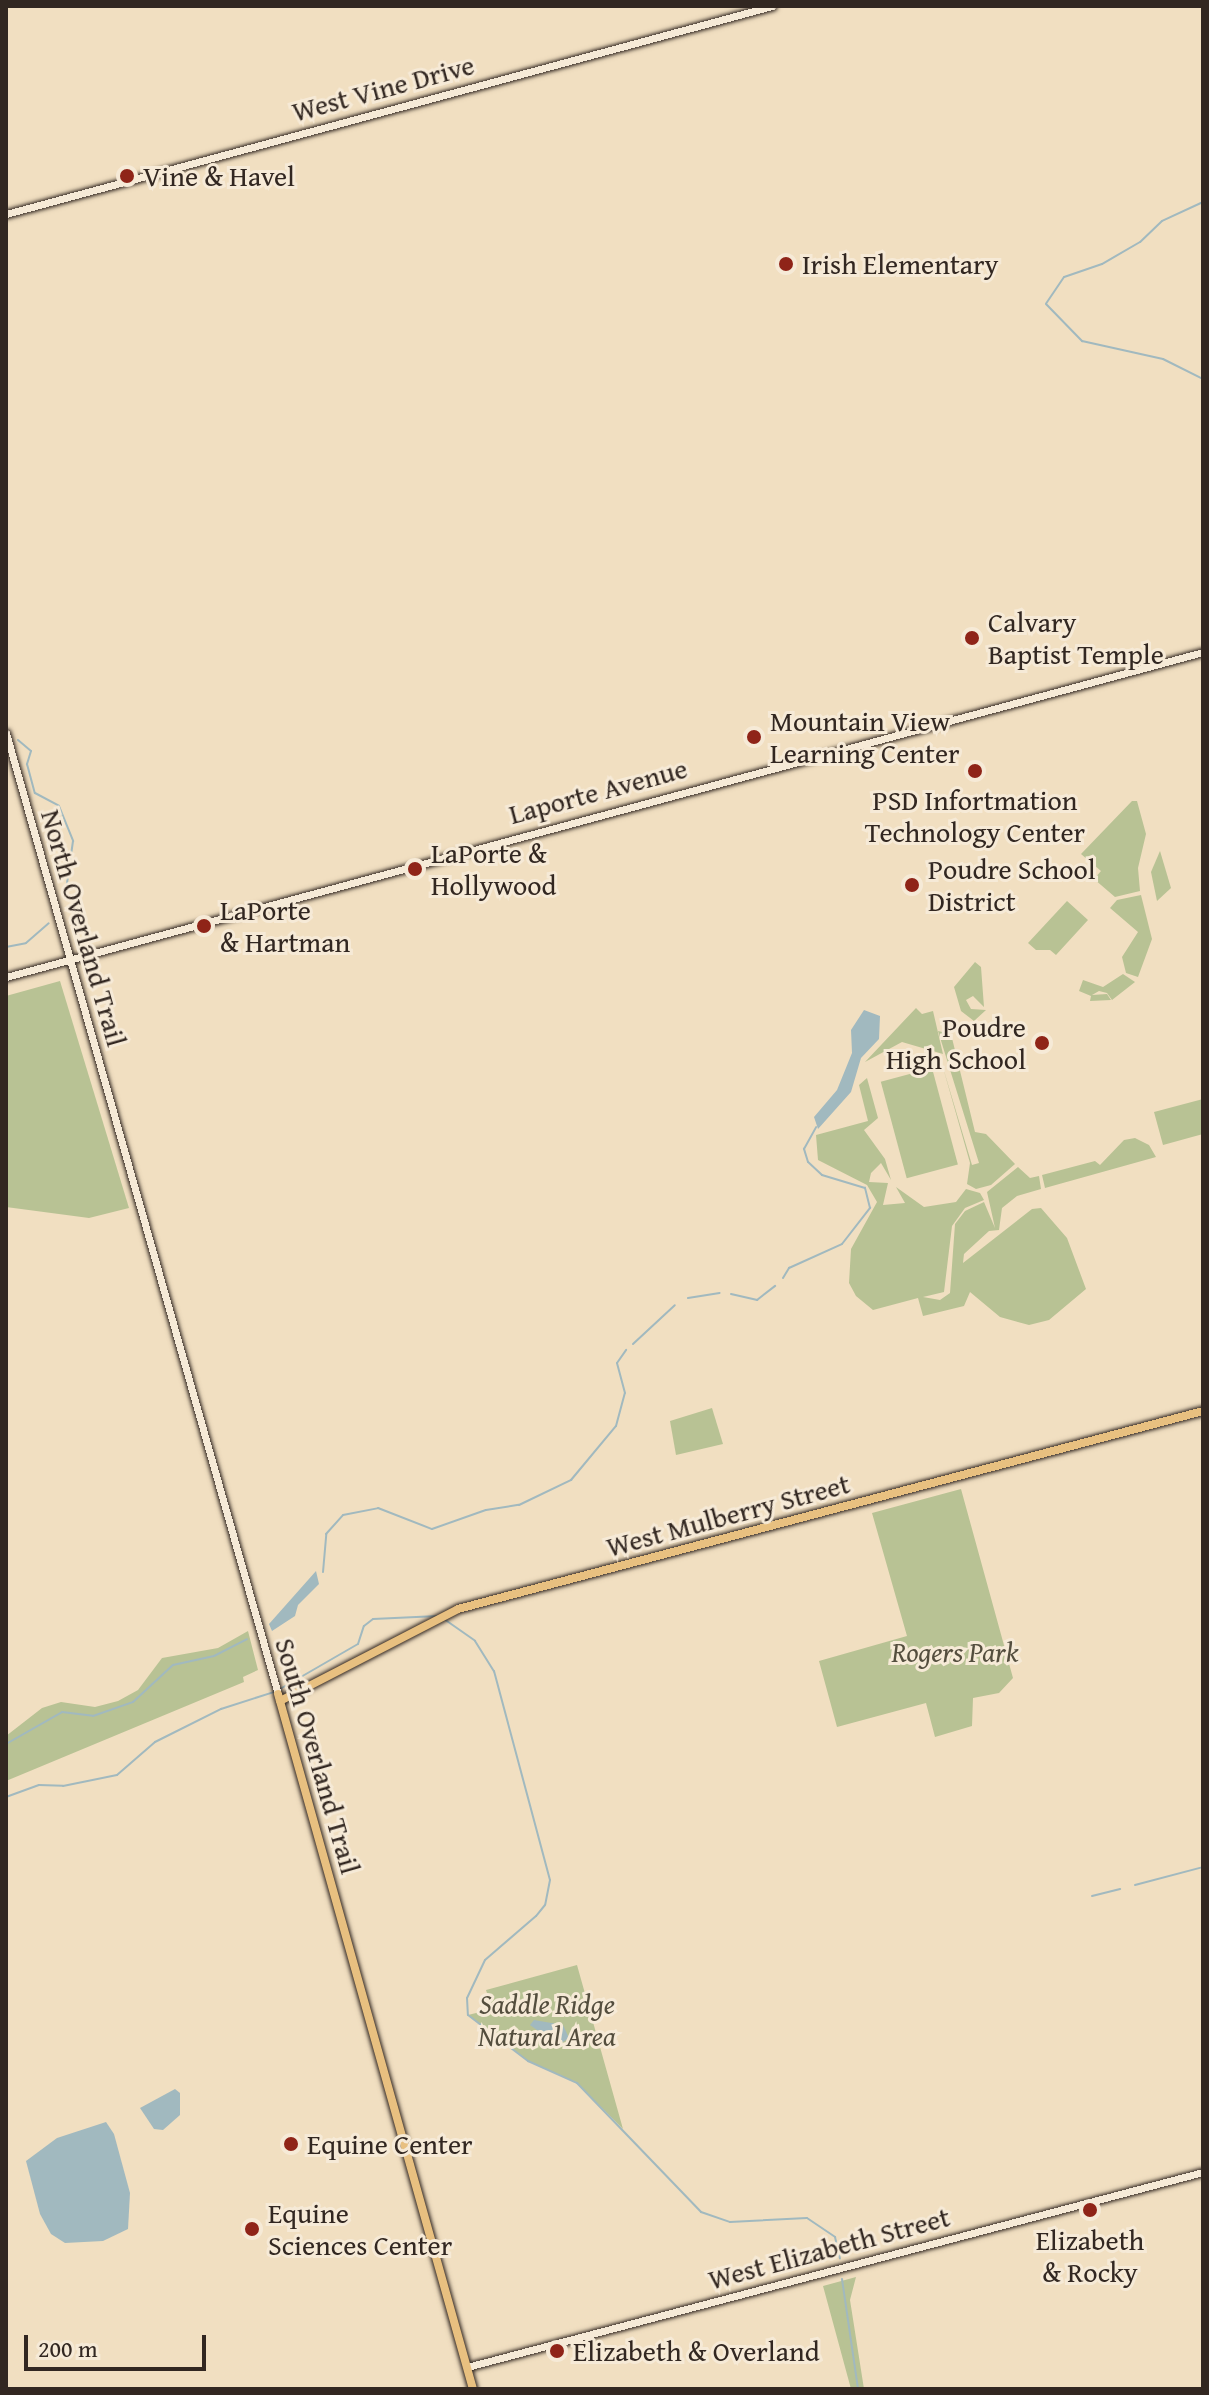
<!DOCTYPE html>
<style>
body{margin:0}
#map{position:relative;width:1209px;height:2395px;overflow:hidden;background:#f1dfc1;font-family:"Gentium Book Plus",serif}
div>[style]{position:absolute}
.green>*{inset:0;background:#b8c294;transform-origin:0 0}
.water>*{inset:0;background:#a1b9bf}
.stream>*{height:2px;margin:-1px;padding:0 1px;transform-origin:1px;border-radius:1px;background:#a1b9bf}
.roads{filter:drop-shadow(0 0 2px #322721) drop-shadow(0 0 2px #322721)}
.secondary>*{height:7px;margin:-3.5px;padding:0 3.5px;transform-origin:3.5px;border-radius:3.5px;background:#f6ead7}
.primary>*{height:8px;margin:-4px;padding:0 4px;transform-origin:4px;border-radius:4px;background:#e8c080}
.dots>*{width:22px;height:22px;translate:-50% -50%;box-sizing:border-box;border:4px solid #f6ead7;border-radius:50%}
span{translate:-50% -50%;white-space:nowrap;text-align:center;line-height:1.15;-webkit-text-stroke:6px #f6ead7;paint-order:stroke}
.street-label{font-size:28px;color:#322721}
.poi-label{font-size:28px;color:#322721}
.left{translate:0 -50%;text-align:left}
.right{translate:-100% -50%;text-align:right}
.park-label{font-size:28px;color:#544e3e;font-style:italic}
.frame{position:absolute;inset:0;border:8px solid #322721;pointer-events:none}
.scale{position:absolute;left:24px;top:2335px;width:182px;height:36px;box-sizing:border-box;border:4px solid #322721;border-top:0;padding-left:10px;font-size:24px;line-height:28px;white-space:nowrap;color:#322721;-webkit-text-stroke:6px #f6ead7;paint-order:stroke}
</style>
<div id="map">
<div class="green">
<i style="clip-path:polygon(1132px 801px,1137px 801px,1146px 834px,1138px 868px,1140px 891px,1115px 897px,1094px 879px,1101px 871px,1081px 854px)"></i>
<i style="clip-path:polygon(1160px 851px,1171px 888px,1157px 901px,1151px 872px)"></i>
<i style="clip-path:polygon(1141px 895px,1152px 939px,1138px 977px,1126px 973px,1122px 957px,1138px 932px,1110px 908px,1117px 900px)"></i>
<i style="clip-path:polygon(1067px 901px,1088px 920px,1056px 955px,1050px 950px,1036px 950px,1028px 943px)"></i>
<i style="clip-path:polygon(975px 962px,981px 967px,984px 1007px,973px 996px,966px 1000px,971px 1009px,986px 1010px,974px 1021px,961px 1011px,954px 987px)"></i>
<i style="clip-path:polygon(1123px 974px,1135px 982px,1112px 1000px,1107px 993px,1099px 991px,1092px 995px,1107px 994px,1111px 1000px,1090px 1001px,1091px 996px,1079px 991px,1083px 980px,1103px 987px)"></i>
<i style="clip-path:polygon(60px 981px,129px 1208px,89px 1218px,6px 1207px,6px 996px)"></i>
<i style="clip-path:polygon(916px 1008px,922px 1014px,933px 1011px,943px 1054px,902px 1042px,865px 1062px)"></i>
<i style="clip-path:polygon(938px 1031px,951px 1034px,975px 1132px,986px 1134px,1015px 1164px,991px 1185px,976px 1189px,967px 1184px,970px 1163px,942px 1064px,972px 1165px,979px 1163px)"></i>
<i style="left:932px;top:1068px;width:100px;height:53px;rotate:75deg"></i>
<i style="clip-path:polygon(867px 1078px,878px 1118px,864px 1130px,885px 1159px,891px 1180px,881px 1163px,871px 1173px,869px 1182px,888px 1183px,883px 1205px,905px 1203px,896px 1187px,924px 1207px,956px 1202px,966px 1189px,980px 1193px,984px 1200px,965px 1208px,952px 1226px,944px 1292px,923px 1297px,940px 1300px,950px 1293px,955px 1224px,965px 1211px,984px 1202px,995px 1228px,987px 1192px,1018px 1167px,1030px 1178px,1039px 1176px,1041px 1189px,1017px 1196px,1002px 1208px,999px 1230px,989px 1231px,964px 1254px,963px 1263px,1032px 1209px,1041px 1208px,1067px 1238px,1086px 1289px,1049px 1320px,1029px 1325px,1000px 1317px,970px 1292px,964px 1306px,923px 1316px,918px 1298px,873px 1310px,856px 1296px,849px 1283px,851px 1249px,877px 1202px,867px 1185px,818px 1160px,816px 1135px,868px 1121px,859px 1085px)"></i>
<i style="clip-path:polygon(1203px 1099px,1203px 1134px,1163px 1145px,1154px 1112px)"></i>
<i style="clip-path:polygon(1135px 1138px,1149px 1145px,1156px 1157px,1045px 1188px,1042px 1175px,1095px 1161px,1100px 1165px,1124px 1140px)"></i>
<i style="clip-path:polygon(712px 1408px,723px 1444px,676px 1455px,670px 1421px)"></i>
<i style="clip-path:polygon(961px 1489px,1013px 1678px,999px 1693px,973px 1698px,972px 1726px,935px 1737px,926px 1703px,837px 1727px,819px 1661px,907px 1636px,872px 1513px)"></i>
<i style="clip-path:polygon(248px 1631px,258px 1670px,243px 1677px,244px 1682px,6px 1781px,6px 1736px,42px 1708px,61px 1702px,95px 1707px,118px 1701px,138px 1690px,162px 1658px,218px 1648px)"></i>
<i style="clip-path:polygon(577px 1965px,623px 2129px,577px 2083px,528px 2061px,468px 2015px,492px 2009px,486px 1990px)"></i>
<i style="clip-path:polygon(856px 2277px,850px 2300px,864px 2389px,851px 2389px,823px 2286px)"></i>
</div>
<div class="water">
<i style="clip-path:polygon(864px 1010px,880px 1016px,879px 1039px,861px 1058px,851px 1092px,818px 1129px,814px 1117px,837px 1090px,852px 1053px,851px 1030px)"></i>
<i style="clip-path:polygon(316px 1571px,319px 1584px,298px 1605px,295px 1616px,272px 1631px,269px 1624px)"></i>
<i style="clip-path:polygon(534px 2020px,563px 2025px,569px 2038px,563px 2042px,537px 2030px,530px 2025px)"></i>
<i style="clip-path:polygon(175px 2089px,180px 2093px,180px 2115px,163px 2130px,154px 2129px,140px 2108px)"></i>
<i style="clip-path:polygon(106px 2122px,114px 2134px,130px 2193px,128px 2229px,103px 2241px,65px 2243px,51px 2234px,40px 2214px,26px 2161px,57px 2138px)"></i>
</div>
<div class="stream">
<i style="left:1203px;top:202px;width:45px;rotate:155.1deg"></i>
<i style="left:1162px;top:221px;width:30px;rotate:136deg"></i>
<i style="left:1140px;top:242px;width:44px;rotate:149.9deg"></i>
<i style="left:1102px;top:264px;width:40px;rotate:161.1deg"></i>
<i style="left:1064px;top:277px;width:32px;rotate:124deg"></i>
<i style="left:1046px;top:304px;width:52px;rotate:45.8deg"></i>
<i style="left:1082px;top:341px;width:83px;rotate:12.5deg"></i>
<i style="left:1163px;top:359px;width:45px;rotate:26.6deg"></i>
<i style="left:18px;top:740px;width:17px;rotate:40deg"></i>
<i style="left:31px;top:751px;width:14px;rotate:107deg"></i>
<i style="left:27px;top:764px;width:30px;rotate:75deg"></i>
<i style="left:35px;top:793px;width:27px;rotate:28deg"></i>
<i style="left:59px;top:806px;width:38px;rotate:68deg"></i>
<i style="left:73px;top:841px;width:57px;rotate:98.1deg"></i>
<i style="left:6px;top:947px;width:20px;rotate:-11deg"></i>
<i style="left:26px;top:943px;width:30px;rotate:-41deg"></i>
<i style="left:783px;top:1278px;width:12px;rotate:-59deg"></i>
<i style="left:789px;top:1268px;width:58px;rotate:-24.4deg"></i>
<i style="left:842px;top:1244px;width:46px;rotate:-52.1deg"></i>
<i style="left:870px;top:1208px;width:21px;rotate:-104deg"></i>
<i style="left:865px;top:1188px;width:45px;rotate:-163.2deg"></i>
<i style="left:822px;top:1175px;width:19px;rotate:-137deg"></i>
<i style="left:808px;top:1162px;width:14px;rotate:-107deg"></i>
<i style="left:804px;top:1149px;width:25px;rotate:-61deg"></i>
<i style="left:731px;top:1294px;width:27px;rotate:13deg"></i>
<i style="left:757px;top:1300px;width:23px;rotate:-38deg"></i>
<i style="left:688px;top:1298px;width:32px;rotate:-9deg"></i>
<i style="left:633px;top:1344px;width:57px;rotate:-42.9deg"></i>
<i style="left:323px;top:1572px;width:38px;rotate:-85deg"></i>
<i style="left:326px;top:1534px;width:25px;rotate:-48deg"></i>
<i style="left:343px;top:1515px;width:36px;rotate:-11deg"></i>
<i style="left:378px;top:1508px;width:58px;rotate:21.3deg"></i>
<i style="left:432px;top:1529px;width:57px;rotate:-19.4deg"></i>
<i style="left:486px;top:1510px;width:33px;rotate:-9deg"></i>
<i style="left:519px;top:1505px;width:58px;rotate:-25.7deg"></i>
<i style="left:571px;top:1480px;width:70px;rotate:-50.2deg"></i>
<i style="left:616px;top:1426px;width:34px;rotate:-75deg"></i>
<i style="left:625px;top:1393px;width:31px;rotate:-105deg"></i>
<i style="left:617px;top:1363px;width:16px;rotate:-55deg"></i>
<i style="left:444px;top:1619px;width:38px;rotate:35deg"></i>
<i style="left:475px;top:1641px;width:36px;rotate:58deg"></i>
<i style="left:494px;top:1671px;width:216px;rotate:75deg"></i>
<i style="left:550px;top:1880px;width:25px;rotate:101deg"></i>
<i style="left:545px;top:1905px;width:14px;rotate:129deg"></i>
<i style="left:536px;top:1916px;width:67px;rotate:139.2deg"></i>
<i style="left:485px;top:1960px;width:42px;rotate:115.3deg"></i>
<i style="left:467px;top:1998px;width:17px;rotate:87deg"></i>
<i style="left:468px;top:2015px;width:76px;rotate:37.5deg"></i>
<i style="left:528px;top:2061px;width:54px;rotate:24.2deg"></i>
<i style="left:577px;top:2083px;width:179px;rotate:46.1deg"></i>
<i style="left:701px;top:2212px;width:31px;rotate:19deg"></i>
<i style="left:730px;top:2222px;width:77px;rotate:-3deg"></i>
<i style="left:807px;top:2218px;width:34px;rotate:34deg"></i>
<i style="left:835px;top:2237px;width:22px;rotate:77deg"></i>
<i style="left:280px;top:1689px;width:90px;rotate:-30deg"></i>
<i style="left:358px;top:1644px;width:19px;rotate:-72deg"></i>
<i style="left:364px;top:1626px;width:11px;rotate:-38deg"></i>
<i style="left:373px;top:1619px;width:65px;rotate:-2.6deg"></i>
<i style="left:6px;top:1744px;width:64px;rotate:-29.7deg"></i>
<i style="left:62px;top:1712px;width:31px;rotate:7deg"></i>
<i style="left:93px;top:1716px;width:42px;rotate:-19.3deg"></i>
<i style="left:133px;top:1702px;width:54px;rotate:-42.8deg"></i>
<i style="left:173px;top:1665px;width:42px;rotate:-12.4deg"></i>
<i style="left:214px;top:1656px;width:37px;rotate:-27deg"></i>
<i style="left:6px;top:1797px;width:35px;rotate:-20deg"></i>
<i style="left:39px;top:1785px;width:24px;rotate:2deg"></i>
<i style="left:63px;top:1786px;width:55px;rotate:-11.5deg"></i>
<i style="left:117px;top:1775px;width:50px;rotate:-41deg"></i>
<i style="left:155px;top:1742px;width:74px;rotate:-26.6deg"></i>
<i style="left:221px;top:1709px;width:56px;rotate:-17.8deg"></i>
<i style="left:1135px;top:1885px;width:70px;rotate:-14.8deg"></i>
<i style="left:1092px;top:1896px;width:29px;rotate:-14deg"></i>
<i style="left:842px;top:2279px;width:111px;rotate:81.7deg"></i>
</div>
<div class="roads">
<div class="secondary">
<i style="left:6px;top:214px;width:794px;rotate:-15.19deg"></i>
<i style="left:6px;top:733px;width:999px;rotate:74.2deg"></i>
<i style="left:6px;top:977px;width:1240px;rotate:-15.19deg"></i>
<i style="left:467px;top:2367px;width:761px;rotate:-14.84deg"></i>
</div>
<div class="primary">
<i style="left:278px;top:1694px;width:722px;rotate:74.33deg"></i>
<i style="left:280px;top:1701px;width:200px;rotate:-27.3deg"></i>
<i style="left:458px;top:1609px;width:771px;rotate:-14.88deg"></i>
</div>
</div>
<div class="dots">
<i style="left:127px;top:176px;background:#8f2418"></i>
<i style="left:786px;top:264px;background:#8f2418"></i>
<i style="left:972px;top:638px;background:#8f2418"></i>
<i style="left:754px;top:737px;background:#8f2418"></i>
<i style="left:975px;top:771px;background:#8f2418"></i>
<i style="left:415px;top:869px;background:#8f2418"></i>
<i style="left:912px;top:885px;background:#8f2418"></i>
<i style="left:204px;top:926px;background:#8f2418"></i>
<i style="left:1042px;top:1043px;background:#8f2418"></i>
<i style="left:291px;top:2144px;background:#8f2418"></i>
<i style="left:1090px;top:2210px;background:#8f2418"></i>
<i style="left:252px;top:2229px;background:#8f2418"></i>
<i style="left:557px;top:2351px;background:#8f2418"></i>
</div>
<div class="street-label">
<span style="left:383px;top:88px;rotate:-15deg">West Vine Drive</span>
<span style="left:598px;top:791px;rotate:-15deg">Laporte Avenue</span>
<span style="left:84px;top:928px;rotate:74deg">North Overland Trail</span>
<span style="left:728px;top:1515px;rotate:-15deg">West Mulberry Street</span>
<span style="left:318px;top:1756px;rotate:74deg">South Overland Trail</span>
<span style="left:829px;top:2248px;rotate:-15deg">West Elizabeth Street</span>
</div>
<div class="poi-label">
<span class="left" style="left:143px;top:176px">Vine &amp; Havel</span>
<span class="left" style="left:802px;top:264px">Irish Elementary</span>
<span class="left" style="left:988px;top:638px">Calvary<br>Baptist Temple</span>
<span class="left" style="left:770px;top:737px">Mountain View<br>Learning Center</span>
<span style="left:975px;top:816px">PSD Infortmation<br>Technology Center</span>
<span class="left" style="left:431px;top:869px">LaPorte &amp;<br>Hollywood</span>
<span class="left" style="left:928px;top:885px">Poudre School<br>District</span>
<span class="left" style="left:220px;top:926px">LaPorte<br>&amp; Hartman</span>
<span class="right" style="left:1026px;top:1043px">Poudre<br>High School</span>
<span class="left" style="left:307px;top:2144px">Equine Center</span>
<span class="left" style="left:268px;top:2229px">Equine<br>Sciences Center</span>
<span style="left:1090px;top:2256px">Elizabeth<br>&amp; Rocky</span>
<span class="left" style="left:573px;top:2351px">Elizabeth &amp; Overland</span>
</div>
<div class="park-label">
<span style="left:955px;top:1652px">Rogers Park</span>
<span style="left:547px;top:2020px">Saddle Ridge<br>Natural Area</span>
</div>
<div class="frame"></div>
<div class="scale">200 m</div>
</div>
